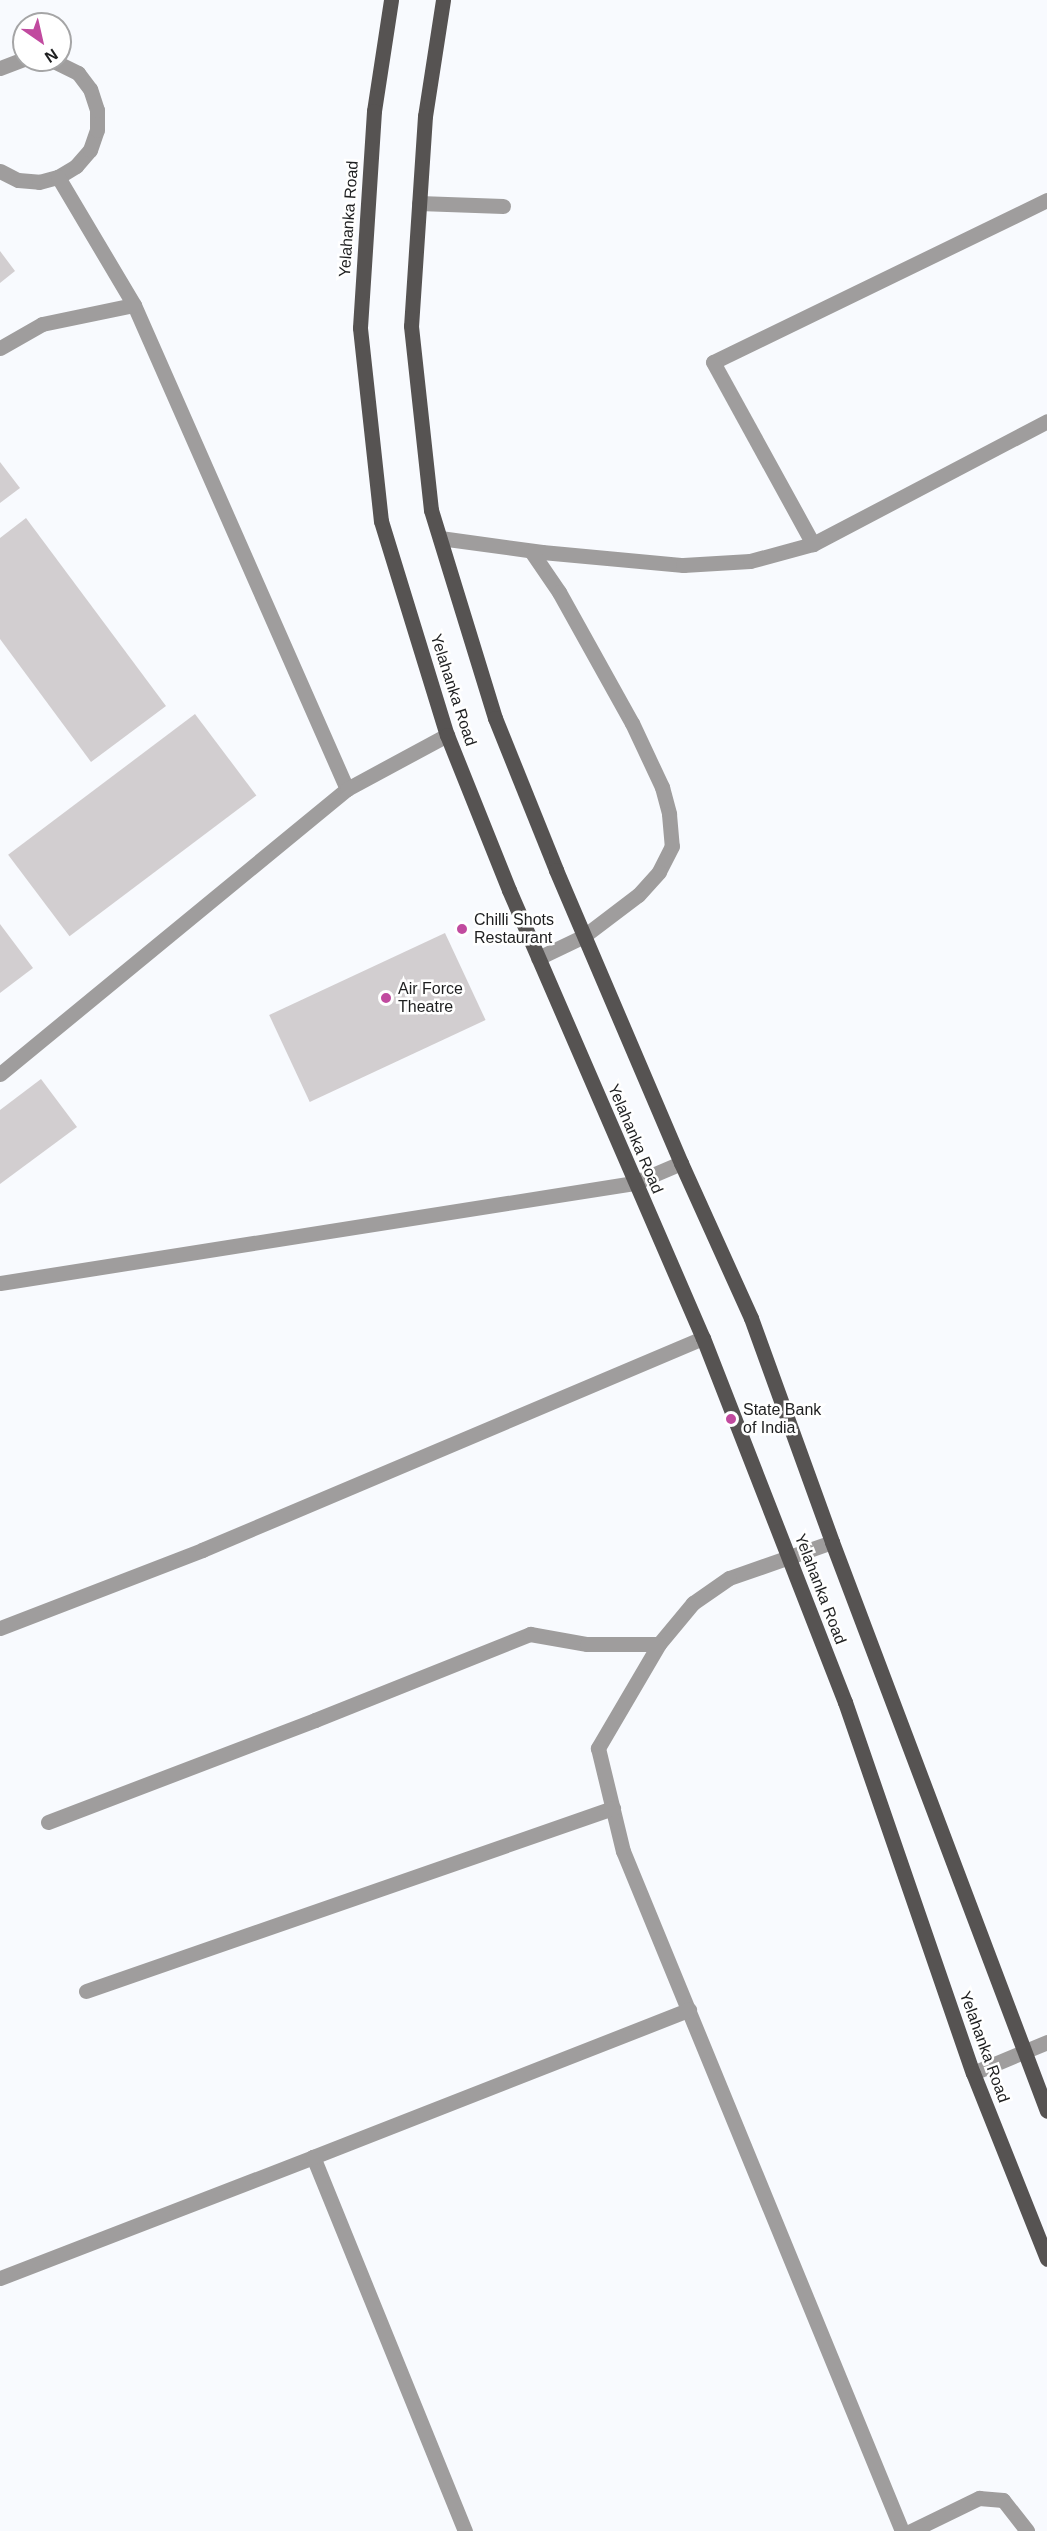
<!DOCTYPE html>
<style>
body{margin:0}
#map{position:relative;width:1047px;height:2531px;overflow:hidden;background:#f8fafe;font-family:Arial,sans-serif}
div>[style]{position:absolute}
.building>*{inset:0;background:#d2ced0;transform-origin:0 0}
.service>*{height:15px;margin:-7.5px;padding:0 7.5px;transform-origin:7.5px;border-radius:7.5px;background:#9f9d9d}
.primary>*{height:15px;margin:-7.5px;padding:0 7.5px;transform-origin:7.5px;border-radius:7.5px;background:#565352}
.dots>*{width:16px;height:16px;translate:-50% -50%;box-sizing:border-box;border:3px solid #fff;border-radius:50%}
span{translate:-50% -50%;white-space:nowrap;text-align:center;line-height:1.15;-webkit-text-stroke:5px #fff;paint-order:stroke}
.street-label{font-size:16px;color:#1e1f20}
.poi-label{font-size:16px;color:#1e1f20}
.left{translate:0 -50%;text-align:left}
.north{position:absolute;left:12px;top:12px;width:60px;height:60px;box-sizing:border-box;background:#fff;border:2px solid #a5a5a6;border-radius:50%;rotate:146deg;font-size:16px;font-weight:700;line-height:24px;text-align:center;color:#1e1f20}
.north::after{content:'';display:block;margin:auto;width:21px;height:27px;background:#c14a9f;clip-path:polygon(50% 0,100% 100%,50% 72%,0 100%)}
</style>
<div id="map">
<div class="building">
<i style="clip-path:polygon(0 251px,15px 271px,0 283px)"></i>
<i style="clip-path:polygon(0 462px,20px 488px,0 503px)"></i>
<i style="clip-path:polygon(26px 518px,166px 706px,91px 762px,0 639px,0 538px)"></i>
<i style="left:195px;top:714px;width:102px;height:234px;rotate:53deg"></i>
<i style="clip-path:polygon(0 924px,33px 968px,0 993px)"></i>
<i style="left:445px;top:933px;width:96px;height:194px;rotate:65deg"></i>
<i style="clip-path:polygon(41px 1079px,77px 1127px,0 1184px,0 1110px)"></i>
</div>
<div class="service">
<i style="left:0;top:68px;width:26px;rotate:-21deg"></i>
<i style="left:0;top:171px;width:20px;rotate:27deg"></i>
<i style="left:18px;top:180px;width:21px;rotate:5deg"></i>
<i style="left:39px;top:182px;width:20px;rotate:-15deg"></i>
<i style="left:58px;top:177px;width:21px;rotate:-31deg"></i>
<i style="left:76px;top:166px;width:21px;rotate:-49deg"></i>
<i style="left:90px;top:150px;width:21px;rotate:-71deg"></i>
<i style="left:97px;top:130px;width:20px;rotate:-90deg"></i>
<i style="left:97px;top:110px;width:22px;rotate:-108deg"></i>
<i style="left:90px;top:89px;width:20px;rotate:-127deg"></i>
<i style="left:78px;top:73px;width:30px;rotate:-154deg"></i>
<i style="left:58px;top:177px;width:149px;rotate:59.3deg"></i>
<i style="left:134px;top:305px;width:529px;rotate:66.25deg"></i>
<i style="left:1047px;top:200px;width:371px;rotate:154.1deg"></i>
<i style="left:713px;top:362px;width:208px;rotate:61.2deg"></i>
<i style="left:813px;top:544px;width:264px;rotate:-27.7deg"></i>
<i style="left:419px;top:203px;width:84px;rotate:2deg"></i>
<i style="left:0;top:348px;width:48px;rotate:-29.7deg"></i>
<i style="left:42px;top:324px;width:94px;rotate:-11.7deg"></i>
<i style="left:440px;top:538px;width:103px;rotate:7.8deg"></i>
<i style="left:542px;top:552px;width:142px;rotate:5.3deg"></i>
<i style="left:683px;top:565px;width:67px;rotate:-3.4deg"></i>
<i style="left:750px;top:561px;width:65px;rotate:-15.1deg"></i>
<i style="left:531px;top:551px;width:50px;rotate:55.7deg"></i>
<i style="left:559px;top:592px;width:150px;rotate:60.9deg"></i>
<i style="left:632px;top:723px;width:71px;rotate:64.9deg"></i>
<i style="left:662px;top:787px;width:28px;rotate:75deg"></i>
<i style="left:669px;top:814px;width:32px;rotate:85deg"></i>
<i style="left:672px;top:846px;width:29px;rotate:117deg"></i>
<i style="left:659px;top:872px;width:31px;rotate:132deg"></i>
<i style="left:638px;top:895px;width:68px;rotate:142.8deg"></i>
<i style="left:584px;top:936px;width:51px;rotate:154.4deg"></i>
<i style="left:0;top:1074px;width:449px;rotate:-39.4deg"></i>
<i style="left:347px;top:789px;width:114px;rotate:-28.4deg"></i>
<i style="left:0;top:1283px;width:642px;rotate:-8.96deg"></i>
<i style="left:634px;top:1183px;width:51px;rotate:-23.1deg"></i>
<i style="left:832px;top:1542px;width:109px;rotate:160.7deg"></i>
<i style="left:729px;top:1578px;width:44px;rotate:145.2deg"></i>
<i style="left:693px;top:1603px;width:53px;rotate:129.7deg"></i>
<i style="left:659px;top:1644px;width:121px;rotate:120.4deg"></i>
<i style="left:598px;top:1748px;width:106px;rotate:76.4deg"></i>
<i style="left:623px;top:1851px;width:735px;rotate:67.69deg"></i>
<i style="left:0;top:1628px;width:217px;rotate:-21.1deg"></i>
<i style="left:202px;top:1550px;width:544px;rotate:-22.94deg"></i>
<i style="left:48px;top:1822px;width:286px;rotate:-20.9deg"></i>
<i style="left:315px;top:1720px;width:232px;rotate:-21.8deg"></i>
<i style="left:530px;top:1634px;width:58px;rotate:10deg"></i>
<i style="left:587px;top:1644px;width:72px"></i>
<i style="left:86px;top:1991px;width:558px;rotate:-19.15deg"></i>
<i style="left:973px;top:2073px;width:80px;rotate:-22.7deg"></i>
<i style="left:0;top:2278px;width:336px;rotate:-21.1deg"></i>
<i style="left:465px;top:2531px;width:404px;rotate:-112.1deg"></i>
<i style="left:313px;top:2157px;width:404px;rotate:-21.4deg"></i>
<i style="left:911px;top:2531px;width:76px;rotate:-25.9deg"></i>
<i style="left:979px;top:2498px;width:24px;rotate:5deg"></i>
<i style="left:1003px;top:2500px;width:39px;rotate:52deg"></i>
</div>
<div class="primary">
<i style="left:391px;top:0;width:112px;rotate:98.7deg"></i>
<i style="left:374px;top:111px;width:217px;rotate:93.7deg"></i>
<i style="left:360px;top:328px;width:194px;rotate:83.8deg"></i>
<i style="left:381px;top:521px;width:224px;rotate:72.9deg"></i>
<i style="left:447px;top:735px;width:167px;rotate:68.2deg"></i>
<i style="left:509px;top:890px;width:488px;rotate:66.6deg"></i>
<i style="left:703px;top:1338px;width:391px;rotate:68.7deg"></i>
<i style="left:845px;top:1702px;width:392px;rotate:71deg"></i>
<i style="left:973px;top:2073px;width:200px;rotate:68.3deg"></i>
<i style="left:443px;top:0;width:117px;rotate:98.8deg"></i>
<i style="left:425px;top:116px;width:210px;rotate:93.8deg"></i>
<i style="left:411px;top:326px;width:185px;rotate:83.8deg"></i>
<i style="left:431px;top:510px;width:218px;rotate:72.9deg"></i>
<i style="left:495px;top:718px;width:164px;rotate:68.1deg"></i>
<i style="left:556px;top:870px;width:319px;rotate:66.9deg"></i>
<i style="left:681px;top:1163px;width:170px;rotate:65.7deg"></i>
<i style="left:751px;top:1318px;width:238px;rotate:70.1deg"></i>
<i style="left:832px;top:1542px;width:608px;rotate:69.3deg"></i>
</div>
<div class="dots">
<i style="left:462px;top:929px;background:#c14a9f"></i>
<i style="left:386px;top:998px;background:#c14a9f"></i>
<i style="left:731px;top:1419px;background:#c14a9f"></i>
</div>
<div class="street-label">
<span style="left:349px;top:219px;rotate:-86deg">Yelahanka Road</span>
<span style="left:453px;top:690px;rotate:72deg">Yelahanka Road</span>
<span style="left:635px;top:1139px;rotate:67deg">Yelahanka Road</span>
<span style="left:820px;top:1589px;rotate:69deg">Yelahanka Road</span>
<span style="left:984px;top:2047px;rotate:70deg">Yelahanka Road</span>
</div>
<div class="poi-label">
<span class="left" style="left:474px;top:929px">Chilli Shots<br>Restaurant</span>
<span class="left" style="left:398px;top:998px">Air Force<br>Theatre</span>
<span class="left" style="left:743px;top:1419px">State Bank<br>of India</span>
</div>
<div class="north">N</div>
</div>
